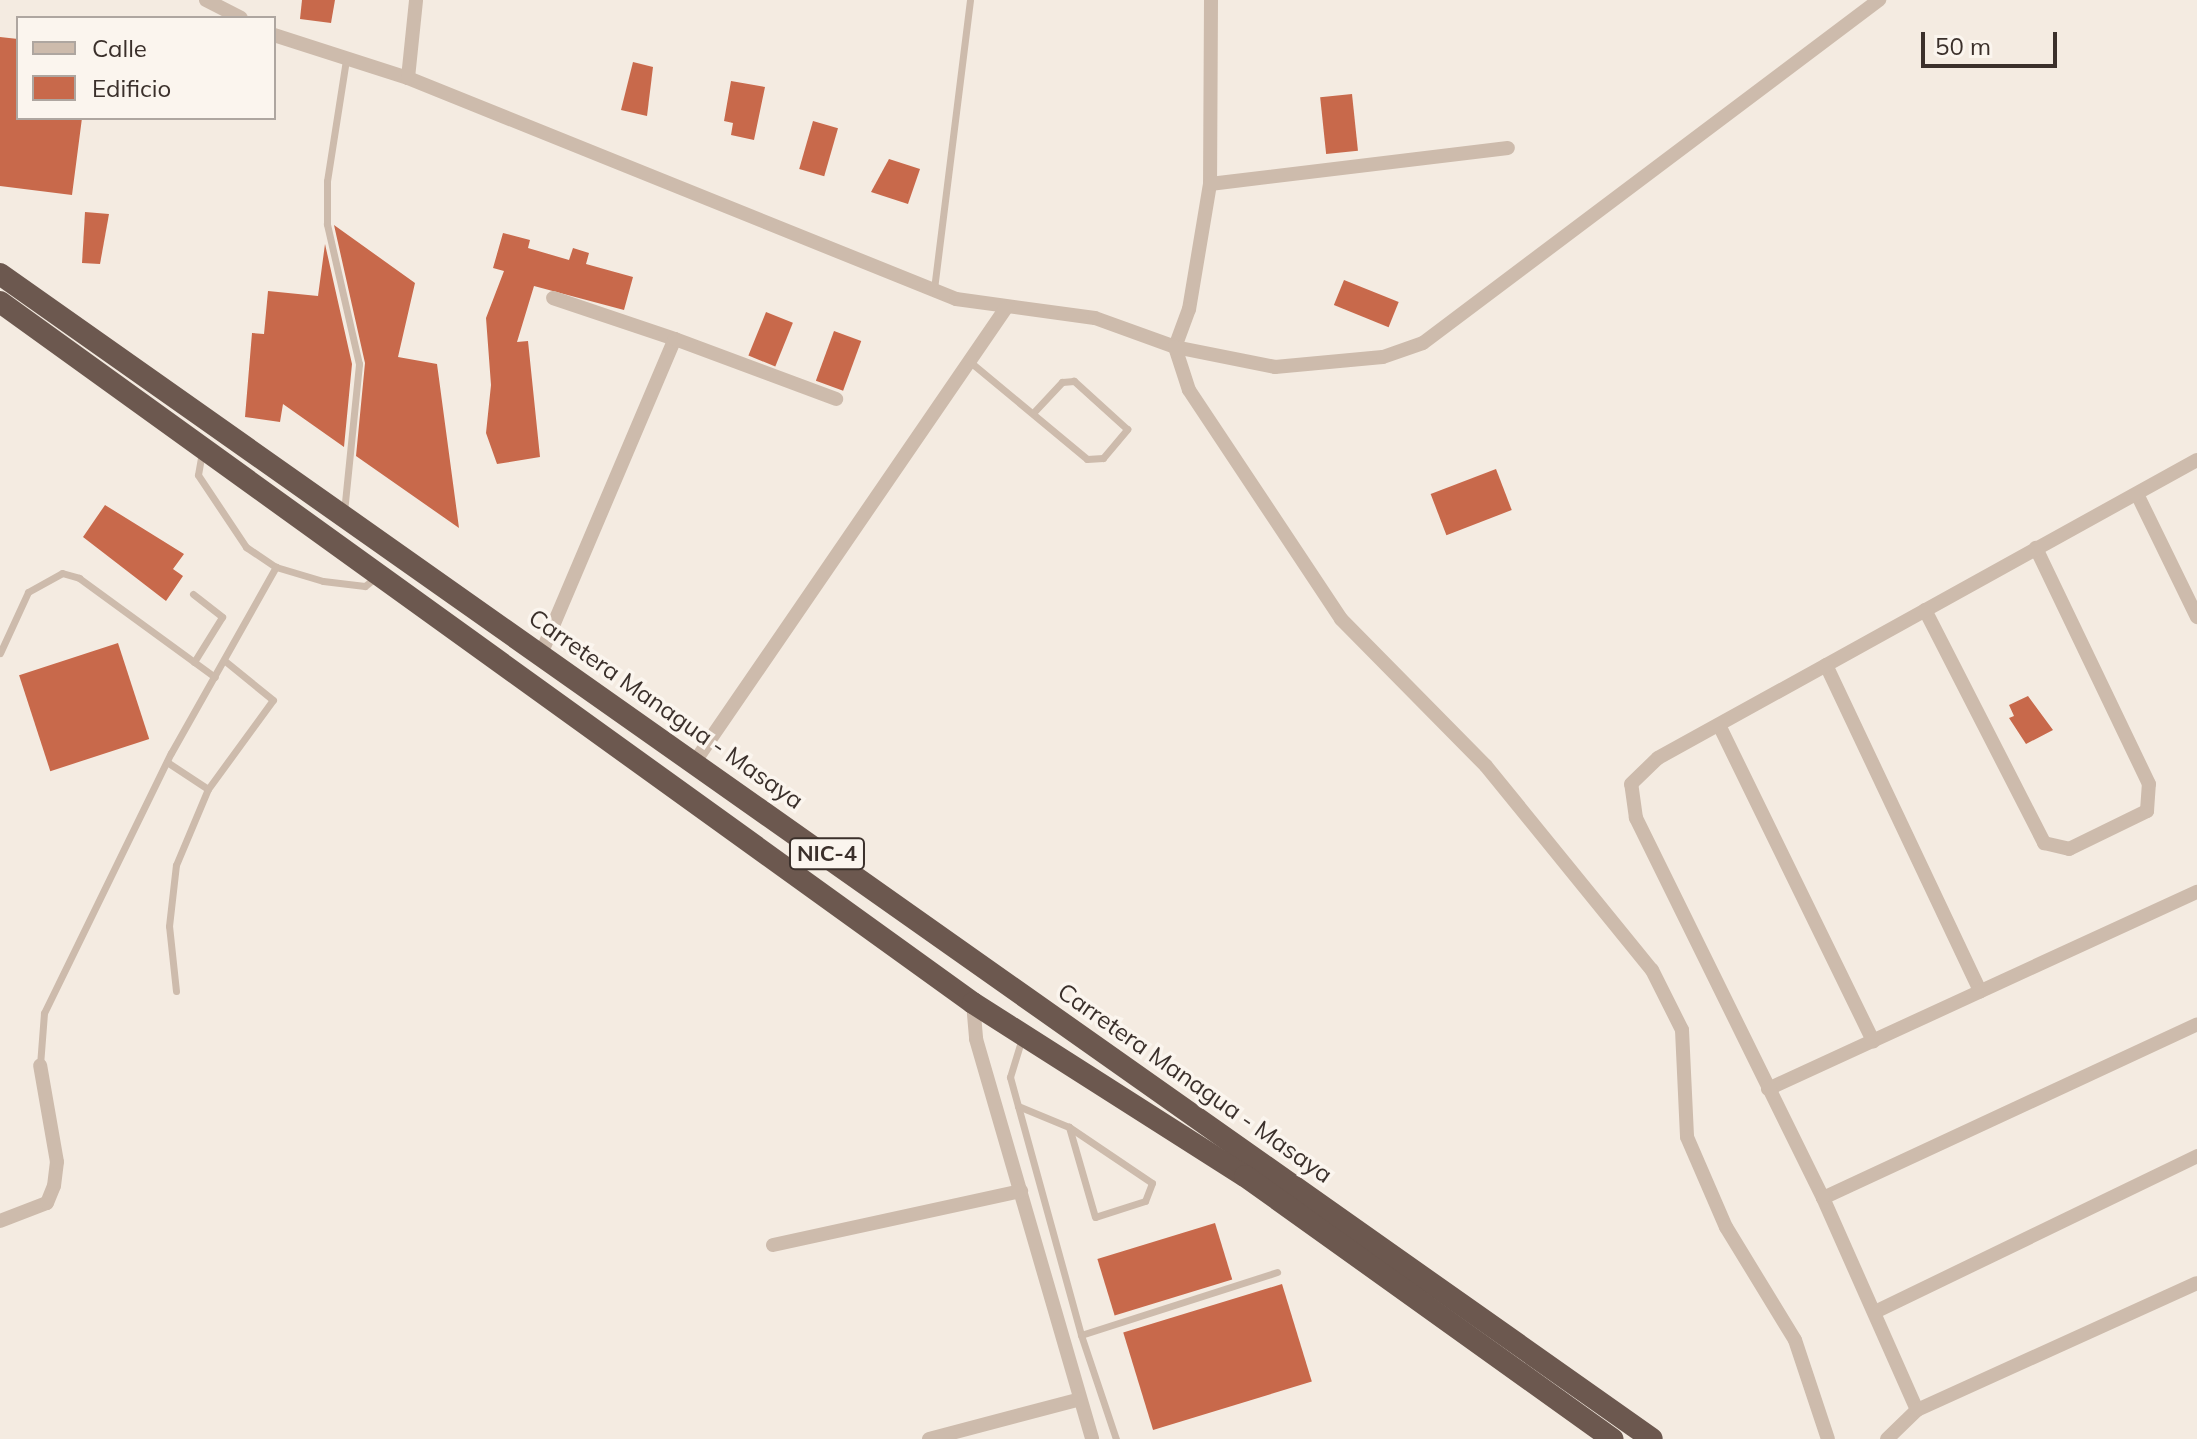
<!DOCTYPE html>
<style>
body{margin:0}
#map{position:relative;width:2197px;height:1439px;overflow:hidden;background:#f4ebe1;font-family:Mulish,sans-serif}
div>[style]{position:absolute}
.building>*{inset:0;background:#c8694b;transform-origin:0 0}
.service>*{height:7px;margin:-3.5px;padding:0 3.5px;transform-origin:3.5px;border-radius:3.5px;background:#cdbbac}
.minor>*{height:14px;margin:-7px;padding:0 7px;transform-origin:7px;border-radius:7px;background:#cdbbac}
.trunk>*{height:22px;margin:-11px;padding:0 11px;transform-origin:11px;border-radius:11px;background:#6c584f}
span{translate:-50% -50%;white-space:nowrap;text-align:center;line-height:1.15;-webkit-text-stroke:7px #fbf5ee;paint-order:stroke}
.shield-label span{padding:2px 6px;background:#fbf5ee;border:2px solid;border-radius:6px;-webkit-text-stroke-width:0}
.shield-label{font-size:22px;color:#3b302b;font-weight:700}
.street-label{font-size:24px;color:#3b302b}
.legend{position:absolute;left:16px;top:16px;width:260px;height:104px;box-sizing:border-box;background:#fbf5ee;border:2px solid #aea6a0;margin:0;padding:10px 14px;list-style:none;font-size:24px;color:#3b302b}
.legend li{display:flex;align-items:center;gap:16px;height:40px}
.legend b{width:40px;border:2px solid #aea6a0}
.scale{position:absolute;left:1921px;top:32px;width:136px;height:36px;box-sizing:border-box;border:4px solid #3b302b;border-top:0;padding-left:10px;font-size:24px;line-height:28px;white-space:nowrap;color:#3b302b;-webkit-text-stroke:6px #fbf5ee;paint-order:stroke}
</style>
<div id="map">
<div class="building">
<i style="clip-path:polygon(302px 0,335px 0,331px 23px,300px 19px)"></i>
<i style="clip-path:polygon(0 37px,18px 39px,18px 118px,82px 118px,72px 195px,0 186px)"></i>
<i style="clip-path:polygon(633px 62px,653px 67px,647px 116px,621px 110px)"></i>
<i style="clip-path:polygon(731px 81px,765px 87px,754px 140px,731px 135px,733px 123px,724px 121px)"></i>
<i style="left:1352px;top:94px;width:57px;height:32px;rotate:84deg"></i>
<i style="left:813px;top:121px;width:26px;height:50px;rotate:16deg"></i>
<i style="clip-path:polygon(889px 159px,920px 169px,908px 204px,871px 192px)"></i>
<i style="clip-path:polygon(85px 212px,109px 214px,100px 264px,82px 263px)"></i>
<i style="clip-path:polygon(334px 225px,415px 283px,398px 357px,437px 364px,459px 528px,356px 456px,365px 363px)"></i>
<i style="clip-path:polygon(503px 233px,530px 240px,528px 248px,569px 260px,573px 248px,589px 253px,586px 264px,633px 277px,624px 310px,534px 286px,517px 342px,528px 341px,540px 457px,497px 464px,486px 433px,491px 385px,486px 318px,504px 271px,493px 268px)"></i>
<i style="clip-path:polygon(325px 244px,352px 364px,344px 447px,283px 404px,280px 422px,245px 417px,252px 333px,264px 334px,268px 291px,318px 296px)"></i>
<i style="left:1344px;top:280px;width:59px;height:27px;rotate:22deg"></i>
<i style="left:766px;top:312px;width:29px;height:47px;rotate:22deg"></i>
<i style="left:834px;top:331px;width:29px;height:53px;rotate:20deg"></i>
<i style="left:1496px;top:469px;width:44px;height:70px;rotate:69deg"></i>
<i style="clip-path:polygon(105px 505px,184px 554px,173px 569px,183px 576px,166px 601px,83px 537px)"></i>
<i style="left:118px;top:643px;width:101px;height:104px;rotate:72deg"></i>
<i style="clip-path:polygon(2028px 696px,2053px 730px,2026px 744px,2009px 718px,2014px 716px,2009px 705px)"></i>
<i style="left:1215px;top:1223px;width:59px;height:123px;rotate:73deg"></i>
<i style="left:1282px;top:1284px;width:102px;height:166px;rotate:73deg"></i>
</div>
<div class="service">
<i style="left:934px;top:289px;width:291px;rotate:-82.9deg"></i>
<i style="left:969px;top:361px;width:153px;rotate:39.7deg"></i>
<i style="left:1087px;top:459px;width:16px;rotate:-4deg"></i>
<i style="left:1103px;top:458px;width:38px;rotate:-50deg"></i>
<i style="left:1127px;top:429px;width:72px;rotate:-137.8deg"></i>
<i style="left:1074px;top:381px;width:12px;rotate:175deg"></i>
<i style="left:1062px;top:382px;width:41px;rotate:133deg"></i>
<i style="left:202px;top:452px;width:23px;rotate:100deg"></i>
<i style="left:198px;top:475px;width:87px;rotate:56.3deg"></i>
<i style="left:246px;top:547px;width:36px;rotate:34deg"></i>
<i style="left:276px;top:567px;width:49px;rotate:16.6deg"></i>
<i style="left:323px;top:581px;width:42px;rotate:6.8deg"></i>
<i style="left:365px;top:586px;width:14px;rotate:-39deg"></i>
<i style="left:344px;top:512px;width:149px;rotate:-84.2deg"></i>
<i style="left:359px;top:364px;width:144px;rotate:-102.9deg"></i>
<i style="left:327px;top:224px;width:43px;rotate:-90deg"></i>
<i style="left:327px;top:181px;width:122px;rotate:-81.1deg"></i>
<i style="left:193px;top:594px;width:37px;rotate:38deg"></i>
<i style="left:222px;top:617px;width:53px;rotate:121.9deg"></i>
<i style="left:0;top:653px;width:67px;rotate:-65.3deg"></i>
<i style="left:28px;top:592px;width:39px;rotate:-29deg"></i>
<i style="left:62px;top:573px;width:18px;rotate:16deg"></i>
<i style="left:79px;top:578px;width:168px;rotate:36.1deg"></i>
<i style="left:167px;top:762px;width:49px;rotate:33.4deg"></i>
<i style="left:176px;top:991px;width:65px;rotate:-96.1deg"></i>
<i style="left:169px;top:926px;width:61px;rotate:-83.5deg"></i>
<i style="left:176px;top:865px;width:82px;rotate:-67.2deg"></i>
<i style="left:208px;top:789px;width:110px;rotate:-53.9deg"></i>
<i style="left:273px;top:700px;width:62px;rotate:-140.9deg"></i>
<i style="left:1022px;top:1038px;width:41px;rotate:107.1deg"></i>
<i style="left:1010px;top:1077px;width:268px;rotate:74.6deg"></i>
<i style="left:1081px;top:1335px;width:206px;rotate:-17.8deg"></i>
<i style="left:40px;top:1065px;width:52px;rotate:-85.6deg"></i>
<i style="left:44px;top:1013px;width:289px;rotate:-64deg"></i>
<i style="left:171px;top:753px;width:214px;rotate:-60.6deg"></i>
<i style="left:1018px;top:1106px;width:55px;rotate:22.4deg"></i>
<i style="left:1069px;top:1127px;width:100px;rotate:34deg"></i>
<i style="left:1152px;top:1183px;width:19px;rotate:111deg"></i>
<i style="left:1145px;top:1201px;width:52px;rotate:162.3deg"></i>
<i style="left:1095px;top:1217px;width:94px;rotate:-106.1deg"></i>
<i style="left:1081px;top:1335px;width:110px;rotate:71.4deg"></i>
</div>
<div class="minor">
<i style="left:206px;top:0;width:39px;rotate:27deg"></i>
<i style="left:1211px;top:0;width:184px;rotate:90.3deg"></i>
<i style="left:1210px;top:184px;width:127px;rotate:99.5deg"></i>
<i style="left:1189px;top:309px;width:40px;rotate:110.2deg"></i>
<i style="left:1175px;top:347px;width:102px;rotate:11.3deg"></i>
<i style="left:1275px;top:367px;width:108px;rotate:-5.3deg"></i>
<i style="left:1383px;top:357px;width:42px;rotate:-19.3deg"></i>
<i style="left:1423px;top:343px;width:571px;rotate:-36.95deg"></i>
<i style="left:274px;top:35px;width:141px;rotate:17.8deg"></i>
<i style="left:408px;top:78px;width:591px;rotate:21.96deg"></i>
<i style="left:956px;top:299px;width:140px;rotate:7.8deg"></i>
<i style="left:1095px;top:318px;width:85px;rotate:19.9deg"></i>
<i style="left:1175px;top:347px;width:45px;rotate:72deg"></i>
<i style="left:1189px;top:390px;width:275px;rotate:56.4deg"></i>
<i style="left:1341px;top:619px;width:206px;rotate:45.4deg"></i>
<i style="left:1486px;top:766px;width:263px;rotate:50.9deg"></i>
<i style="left:1652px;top:970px;width:67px;rotate:63.4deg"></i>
<i style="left:1682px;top:1030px;width:107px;rotate:87.3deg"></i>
<i style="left:1687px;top:1137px;width:98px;rotate:66.6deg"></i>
<i style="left:1726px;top:1227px;width:132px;rotate:58.6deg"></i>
<i style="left:1795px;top:1340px;width:104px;rotate:71.6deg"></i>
<i style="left:408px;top:78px;width:78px;rotate:-84.1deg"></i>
<i style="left:1210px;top:184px;width:300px;rotate:-6.9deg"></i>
<i style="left:553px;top:298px;width:129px;rotate:18.6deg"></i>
<i style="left:2137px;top:494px;width:137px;rotate:64deg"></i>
<i style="left:1925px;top:610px;width:262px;rotate:62.9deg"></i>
<i style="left:2044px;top:843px;width:26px;rotate:13deg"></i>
<i style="left:2069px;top:849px;width:87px;rotate:-26deg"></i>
<i style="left:2147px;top:811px;width:27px;rotate:-86deg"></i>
<i style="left:2149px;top:784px;width:262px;rotate:-115.6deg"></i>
<i style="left:541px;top:654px;width:342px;rotate:-67deg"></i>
<i style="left:675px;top:339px;width:172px;rotate:20.4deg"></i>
<i style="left:1826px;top:665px;width:361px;rotate:64.7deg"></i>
<i style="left:1719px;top:725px;width:352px;rotate:64deg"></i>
<i style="left:696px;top:760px;width:548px;rotate:-55.56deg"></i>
<i style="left:973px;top:1003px;width:36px;rotate:85deg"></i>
<i style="left:976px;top:1039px;width:416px;rotate:73.8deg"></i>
<i style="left:1768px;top:1089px;width:472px;rotate:-24.7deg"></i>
<i style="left:1823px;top:1198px;width:412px;rotate:-24.9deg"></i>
<i style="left:0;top:1221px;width:50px;rotate:-21deg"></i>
<i style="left:47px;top:1203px;width:18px;rotate:-68deg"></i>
<i style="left:54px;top:1186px;width:24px;rotate:-83deg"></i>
<i style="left:57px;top:1162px;width:98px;rotate:-99.9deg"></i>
<i style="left:773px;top:1245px;width:254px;rotate:-12.3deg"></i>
<i style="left:1877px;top:1311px;width:356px;rotate:-25.8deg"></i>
<i style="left:1917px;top:1410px;width:232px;rotate:-113.9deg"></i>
<i style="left:1823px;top:1198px;width:424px;rotate:-116.2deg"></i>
<i style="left:1636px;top:818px;width:34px;rotate:-98deg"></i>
<i style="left:1631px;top:784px;width:37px;rotate:-44deg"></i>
<i style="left:1658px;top:758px;width:616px;rotate:-28.94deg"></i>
<i style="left:929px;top:1439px;width:156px;rotate:-14.8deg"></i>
<i style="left:1887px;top:1439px;width:42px;rotate:-44deg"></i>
<i style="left:1917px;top:1410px;width:307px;rotate:-24.4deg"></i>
</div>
<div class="trunk">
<i style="left:0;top:274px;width:2021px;rotate:35.19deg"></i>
<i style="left:0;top:302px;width:1199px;rotate:35.77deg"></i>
<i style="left:973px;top:1003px;width:322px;rotate:32.5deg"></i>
<i style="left:1245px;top:1176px;width:452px;rotate:35.6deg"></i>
</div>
<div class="shield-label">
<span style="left:827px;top:854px">NIC-4</span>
</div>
<div class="street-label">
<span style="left:666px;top:709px;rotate:35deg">Carretera Managua - Masaya</span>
<span style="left:1195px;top:1083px;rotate:35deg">Carretera Managua - Masaya</span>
</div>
<ul class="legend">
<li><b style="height:10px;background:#cdbbac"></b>Calle</li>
<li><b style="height:22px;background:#c8694b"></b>Edificio</li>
</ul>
<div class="scale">50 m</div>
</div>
